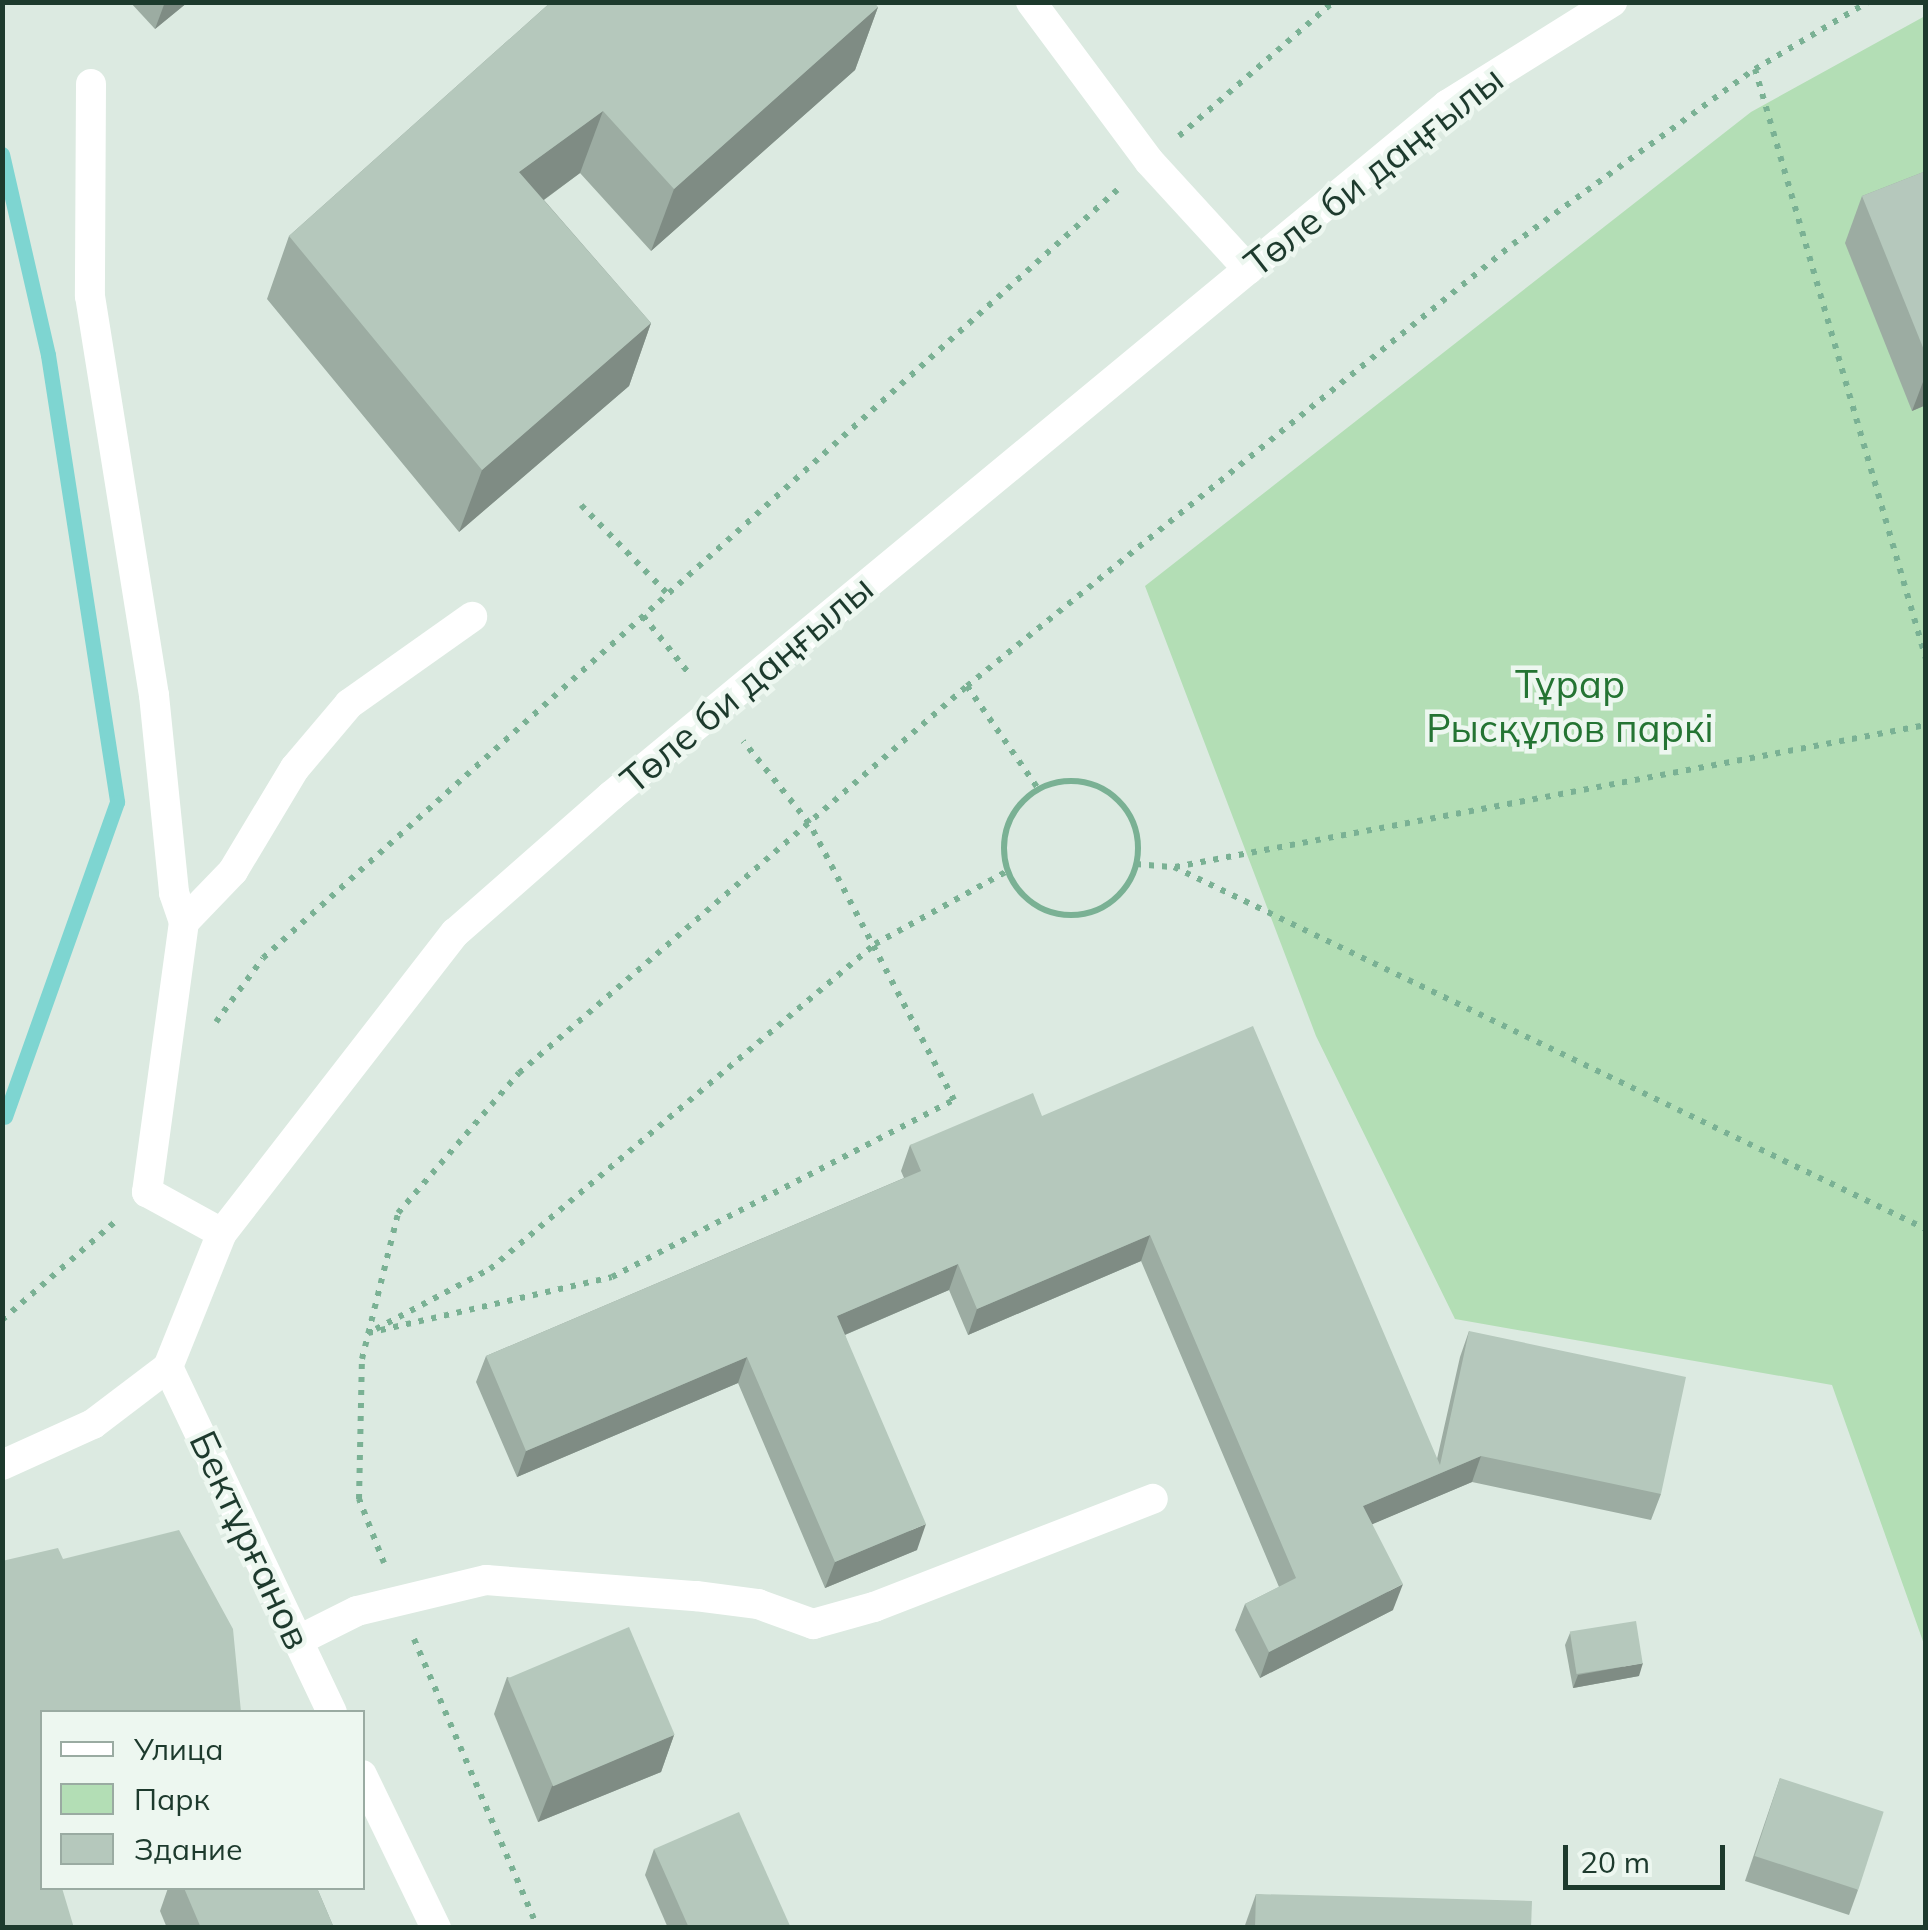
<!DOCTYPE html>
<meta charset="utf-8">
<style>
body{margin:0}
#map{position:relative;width:1928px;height:1930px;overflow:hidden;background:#dceae1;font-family:Mulish,sans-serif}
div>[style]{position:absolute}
.green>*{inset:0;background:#b3deb5}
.stream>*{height:15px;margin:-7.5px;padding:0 7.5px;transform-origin:7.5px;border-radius:7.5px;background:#7ed5d1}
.path>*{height:6px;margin-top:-3px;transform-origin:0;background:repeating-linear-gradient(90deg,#7ab194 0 5px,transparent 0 13px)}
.path>.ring{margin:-3px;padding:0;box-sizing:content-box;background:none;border:6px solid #7ab194;border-radius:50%}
.minor>*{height:30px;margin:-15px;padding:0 15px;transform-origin:15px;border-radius:15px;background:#fff}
.wall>*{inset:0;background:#9caca2}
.shaded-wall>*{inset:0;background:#7f8c84}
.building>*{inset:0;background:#b5c8bc;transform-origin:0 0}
span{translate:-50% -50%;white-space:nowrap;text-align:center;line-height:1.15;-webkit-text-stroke:9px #edf7f0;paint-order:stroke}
.street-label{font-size:38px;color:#1d3a2d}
.park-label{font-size:38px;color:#247433}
.frame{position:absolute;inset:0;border:5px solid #1d3a2d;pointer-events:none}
.legend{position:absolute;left:40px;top:1710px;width:325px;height:180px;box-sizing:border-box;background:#edf7f0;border:2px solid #9aaba2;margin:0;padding:12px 18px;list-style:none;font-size:30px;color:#1d3a2d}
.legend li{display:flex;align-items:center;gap:20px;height:50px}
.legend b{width:50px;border:2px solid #9aaba2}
.scale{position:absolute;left:1563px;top:1845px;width:162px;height:45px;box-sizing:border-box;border:5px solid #1d3a2d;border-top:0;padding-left:12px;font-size:30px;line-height:35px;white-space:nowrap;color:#1d3a2d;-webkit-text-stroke:8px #edf7f0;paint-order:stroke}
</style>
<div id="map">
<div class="green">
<i style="clip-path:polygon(1925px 16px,1925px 1647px,1832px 1385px,1455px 1319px,1316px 1036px,1145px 586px,1751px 112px)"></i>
</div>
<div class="stream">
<i style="left:2px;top:154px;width:206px;rotate:77.1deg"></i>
<i style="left:48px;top:355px;width:452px;rotate:81.2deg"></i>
<i style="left:117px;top:802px;width:334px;rotate:109.6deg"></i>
</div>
<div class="path">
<i style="left:1755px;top:69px;width:614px;rotate:73.84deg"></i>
<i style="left:1179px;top:136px;width:204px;rotate:-41deg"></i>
<i style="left:581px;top:505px;width:122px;rotate:45.7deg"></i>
<i style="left:643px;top:616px;width:77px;rotate:51.3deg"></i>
<i style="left:967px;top:686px;width:123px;rotate:55.3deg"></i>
<i class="ring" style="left:1004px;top:781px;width:128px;height:128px"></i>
<i style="left:1136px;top:864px;width:38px;rotate:5deg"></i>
<i style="left:1174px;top:867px;width:835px;rotate:25.71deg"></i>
<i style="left:1175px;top:867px;width:764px;rotate:-10.71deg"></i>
<i style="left:216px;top:1022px;width:79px;rotate:-53.7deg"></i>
<i style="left:263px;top:958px;width:1149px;rotate:-41.96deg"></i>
<i style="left:2px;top:1320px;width:151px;rotate:-41deg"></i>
<i style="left:376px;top:1329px;width:129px;rotate:-27.8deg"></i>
<i style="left:490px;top:1269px;width:504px;rotate:-40.17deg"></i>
<i style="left:875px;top:944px;width:151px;rotate:-28.9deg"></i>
<i style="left:368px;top:1333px;width:250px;rotate:-12.9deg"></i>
<i style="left:612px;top:1277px;width:385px;rotate:-27.4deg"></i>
<i style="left:954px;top:1100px;width:313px;rotate:-117.6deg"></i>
<i style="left:809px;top:823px;width:105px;rotate:-128.8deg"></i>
<i style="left:384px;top:1563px;width:69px;rotate:-111.3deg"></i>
<i style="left:359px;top:1499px;width:140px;rotate:-88.8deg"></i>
<i style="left:362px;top:1359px;width:150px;rotate:-76.1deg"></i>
<i style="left:398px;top:1213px;width:185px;rotate:-49.2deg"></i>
<i style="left:519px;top:1073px;width:592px;rotate:-40.82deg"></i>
<i style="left:967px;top:686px;width:702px;rotate:-38.99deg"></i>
<i style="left:1513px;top:244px;width:299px;rotate:-35.9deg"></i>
<i style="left:1755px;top:69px;width:131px;rotate:-30.7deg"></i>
<i style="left:414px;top:1639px;width:314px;rotate:66.8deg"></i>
</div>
<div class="minor">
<i style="left:1031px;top:2px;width:198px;rotate:53.4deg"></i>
<i style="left:1149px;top:161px;width:147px;rotate:47.5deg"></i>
<i style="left:91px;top:84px;width:212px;rotate:90.3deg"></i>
<i style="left:90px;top:296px;width:404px;rotate:80.9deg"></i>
<i style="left:154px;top:695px;width:199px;rotate:84.2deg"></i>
<i style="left:174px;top:893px;width:31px;rotate:71deg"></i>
<i style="left:184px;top:922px;width:273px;rotate:97.8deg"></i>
<i style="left:147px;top:1192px;width:85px;rotate:28.7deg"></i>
<i style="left:184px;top:922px;width:71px;rotate:-46.1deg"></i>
<i style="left:233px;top:871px;width:120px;rotate:-59deg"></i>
<i style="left:295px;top:768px;width:84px;rotate:-49.8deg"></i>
<i style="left:349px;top:704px;width:151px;rotate:-35.3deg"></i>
<i style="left:168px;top:1367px;width:382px;rotate:64.6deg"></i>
<i style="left:2px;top:1465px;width:100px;rotate:-24.3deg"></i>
<i style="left:93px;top:1424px;width:94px;rotate:-37.2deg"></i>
<i style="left:168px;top:1367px;width:144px;rotate:-68.1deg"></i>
<i style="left:222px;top:1233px;width:380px;rotate:-52.2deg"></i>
<i style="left:455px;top:933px;width:208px;rotate:-41.3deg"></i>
<i style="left:611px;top:796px;width:1085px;rotate:-39.58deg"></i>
<i style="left:1447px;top:105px;width:195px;rotate:-32deg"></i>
<i style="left:297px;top:1641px;width:67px;rotate:-26.6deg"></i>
<i style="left:357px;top:1611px;width:133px;rotate:-13.5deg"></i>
<i style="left:486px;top:1580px;width:211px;rotate:4.4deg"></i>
<i style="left:696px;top:1596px;width:63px;rotate:7.4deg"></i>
<i style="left:758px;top:1604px;width:59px;rotate:20deg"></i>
<i style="left:813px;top:1624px;width:63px;rotate:-15.6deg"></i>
<i style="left:874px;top:1607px;width:299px;rotate:-21.2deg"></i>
<i style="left:362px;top:1775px;width:170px;rotate:64.2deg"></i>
</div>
<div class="wall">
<i style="clip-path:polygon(130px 2px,188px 2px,155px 29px)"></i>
<i style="clip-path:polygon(551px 2px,878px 7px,855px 70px,651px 251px,580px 173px,544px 200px,651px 323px,629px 386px,459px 532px,267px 299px,289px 236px)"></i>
<i style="clip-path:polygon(1926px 171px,1926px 405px,1912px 411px,1845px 243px,1862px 196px)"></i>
<i style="clip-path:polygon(1042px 1116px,1437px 1459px,1460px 1357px,1469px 1331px,1661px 1494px,1651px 1520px,1472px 1482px,1372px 1524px,1393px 1610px,1260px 1678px,1235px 1630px,1245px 1604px,1279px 1587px,1141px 1261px,968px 1335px,949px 1290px,845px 1335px,917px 1550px,825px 1588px,738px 1383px,517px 1477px,476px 1382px,486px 1356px,904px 1178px,901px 1171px,910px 1145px)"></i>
<i style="clip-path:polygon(1570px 1633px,1639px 1676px,1573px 1688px,1565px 1645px)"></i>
<i style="clip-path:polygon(507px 1677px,674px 1735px,661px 1772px,538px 1822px,494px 1714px)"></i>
<i style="clip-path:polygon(1780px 1778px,1858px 1890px,1849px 1915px,1745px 1881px)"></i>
<i style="clip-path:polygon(654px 1849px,791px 1928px,668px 1928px,645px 1875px)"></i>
<i style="clip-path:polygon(168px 1888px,317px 1888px,334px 1928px,167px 1928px,160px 1911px)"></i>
<i style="clip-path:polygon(1256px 1894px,1531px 1928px,1244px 1928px)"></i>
</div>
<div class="shaded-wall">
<i style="clip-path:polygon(165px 2px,188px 2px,155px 29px)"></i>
<i style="clip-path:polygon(878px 7px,855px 70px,651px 251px,674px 189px)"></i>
<i style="clip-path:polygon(603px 111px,580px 173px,497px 234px,519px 172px)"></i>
<i style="clip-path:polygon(651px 323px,629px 386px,459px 532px,482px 470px)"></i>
<i style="clip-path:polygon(1926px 374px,1926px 405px,1912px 411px)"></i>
<i style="clip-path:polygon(1150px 1235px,1141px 1261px,968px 1335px,977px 1309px)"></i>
<i style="clip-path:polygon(958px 1264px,949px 1290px,828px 1342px,837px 1316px)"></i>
<i style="clip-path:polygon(747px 1357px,738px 1383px,517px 1477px,526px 1451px)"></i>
<i style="clip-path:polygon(1481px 1456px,1472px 1482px,1354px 1532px,1363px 1506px)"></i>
<i style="clip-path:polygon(926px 1524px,917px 1550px,825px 1588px,835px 1562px)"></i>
<i style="clip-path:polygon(1403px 1584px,1393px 1610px,1260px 1678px,1269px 1652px)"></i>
<i style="clip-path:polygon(1643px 1663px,1639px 1676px,1573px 1688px,1578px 1675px)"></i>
<i style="clip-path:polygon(674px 1735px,661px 1772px,538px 1822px,552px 1786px)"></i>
</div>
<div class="building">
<i style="clip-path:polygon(551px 2px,874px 2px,878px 7px,674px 189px,603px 111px,519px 172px,651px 323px,482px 470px,289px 236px)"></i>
<i style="clip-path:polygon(1926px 171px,1926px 355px,1862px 196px)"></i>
<i style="clip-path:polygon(1253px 1026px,1440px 1465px,1469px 1331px,1686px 1377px,1661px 1494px,1481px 1456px,1363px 1506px,1403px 1584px,1269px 1652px,1245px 1604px,1296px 1578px,1150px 1235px,977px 1309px,958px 1264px,837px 1316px,926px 1524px,835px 1562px,747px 1357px,526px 1451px,486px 1356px,921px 1171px,910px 1145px,1033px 1093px,1042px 1116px)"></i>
<i style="clip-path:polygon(179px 1530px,233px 1629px,241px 1712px,42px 1712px,42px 1811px,40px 1812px,42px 1822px,42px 1888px,62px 1888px,74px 1928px,2px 1928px,2px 1561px,58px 1548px,63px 1559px)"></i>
<i style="left:1636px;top:1621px;width:43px;height:67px;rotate:81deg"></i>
<i style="left:629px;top:1627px;width:117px;height:132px;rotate:67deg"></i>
<i style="left:1780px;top:1778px;width:109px;height:82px;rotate:18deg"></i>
<i style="clip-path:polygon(739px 1812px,791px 1928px,689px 1928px,654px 1849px)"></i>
<i style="clip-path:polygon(184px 1888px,317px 1888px,334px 1928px,201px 1928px)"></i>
<i style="clip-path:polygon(1256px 1894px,1532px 1901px,1531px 1928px,1255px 1928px)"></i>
</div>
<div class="street-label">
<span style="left:1374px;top:171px;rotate:-38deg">Төле би даңғылы</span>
<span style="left:747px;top:684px;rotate:-40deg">Төле би даңғылы</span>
<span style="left:250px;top:1540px;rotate:65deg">Бектұрғанов</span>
</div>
<div class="park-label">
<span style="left:1570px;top:707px">Тұрар<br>Рысқұлов паркі</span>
</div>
<div class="frame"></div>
<ul class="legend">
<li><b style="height:12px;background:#fff"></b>Улица</li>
<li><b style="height:28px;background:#b3deb5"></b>Парк</li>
<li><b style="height:28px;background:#b5c8bc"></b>Здание</li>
</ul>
<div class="scale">20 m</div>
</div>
